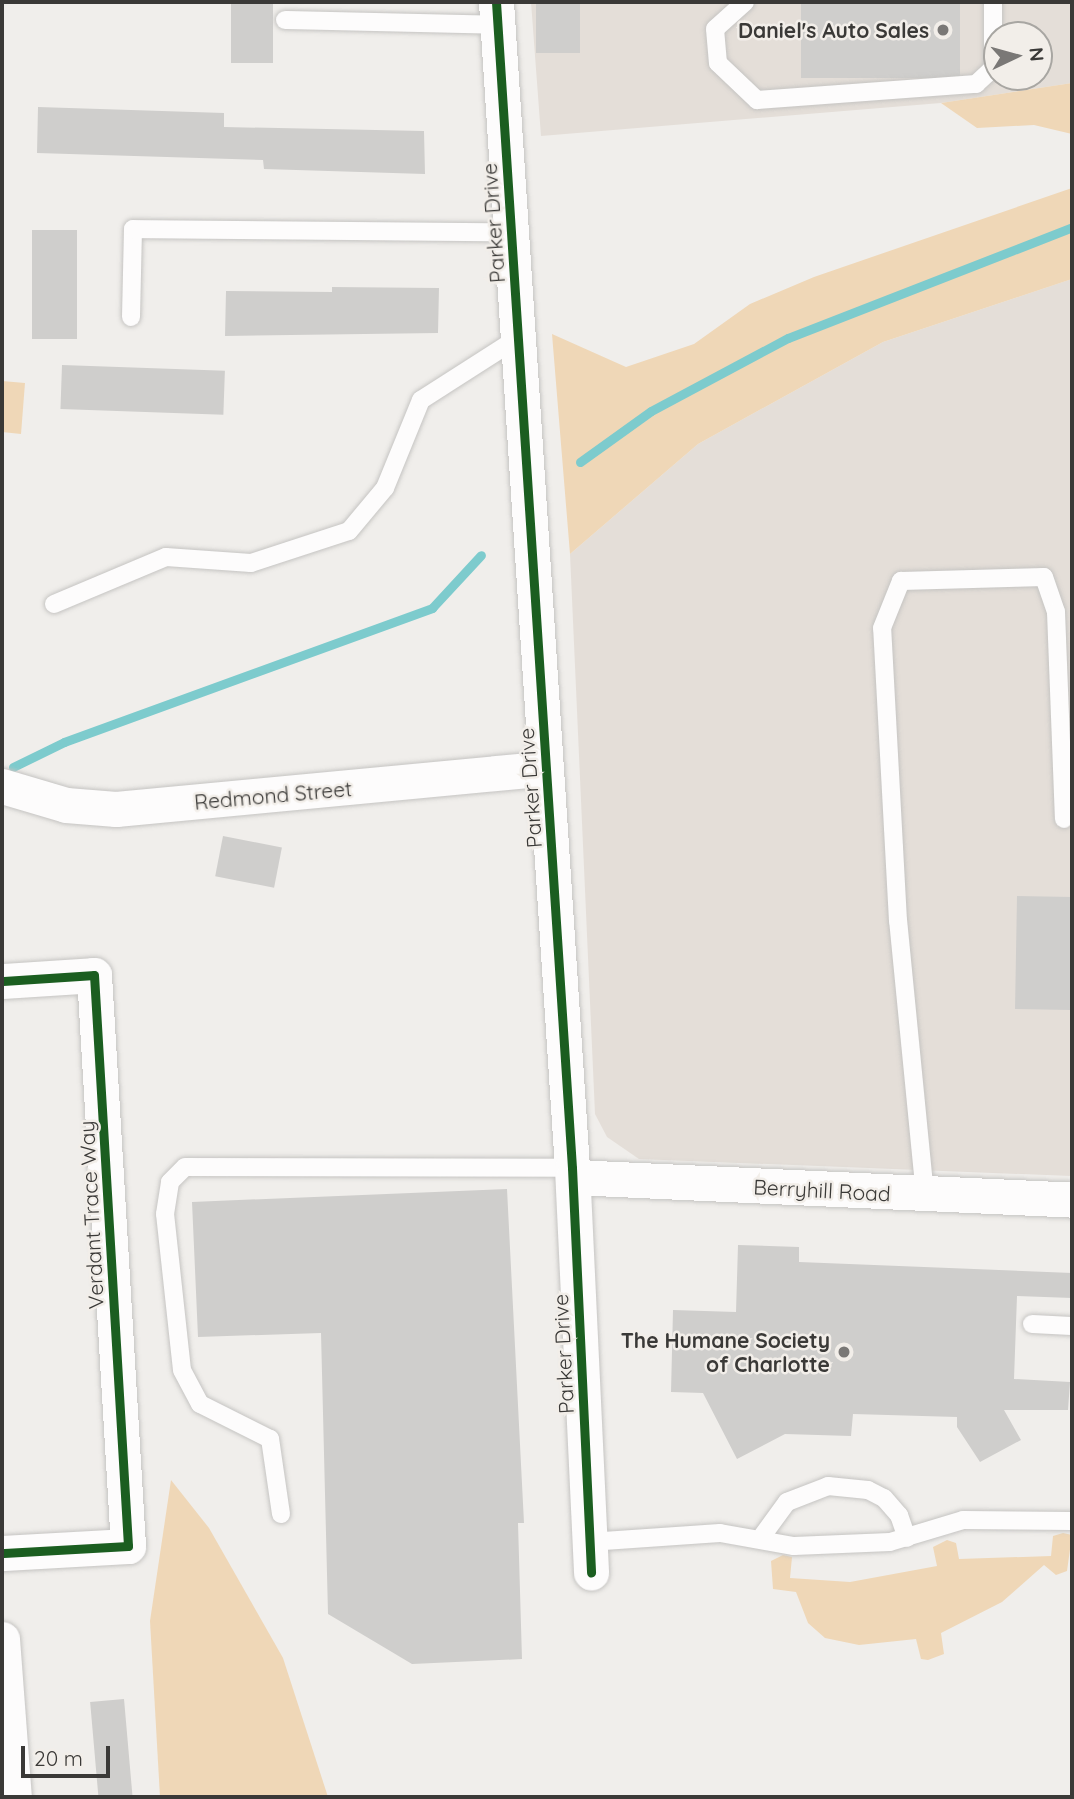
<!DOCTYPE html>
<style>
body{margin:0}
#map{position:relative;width:1074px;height:1799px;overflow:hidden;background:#f0eeeb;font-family:Quicksand,sans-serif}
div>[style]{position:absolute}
.built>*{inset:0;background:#e4ded8}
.green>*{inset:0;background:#efd7b7}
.stream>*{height:9px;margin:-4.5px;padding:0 4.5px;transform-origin:4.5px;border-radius:4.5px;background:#7dcbcd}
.building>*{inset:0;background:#cfcecc;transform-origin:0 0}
.roads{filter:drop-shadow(0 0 2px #c5c4c2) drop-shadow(0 0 2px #c5c4c2)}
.service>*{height:18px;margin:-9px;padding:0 9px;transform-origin:9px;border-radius:9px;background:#fdfcfc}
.minor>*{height:35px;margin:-17.5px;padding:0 17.5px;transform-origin:17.5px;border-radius:17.5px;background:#fdfcfc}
.cycleway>*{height:9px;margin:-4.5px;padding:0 4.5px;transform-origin:4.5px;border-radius:4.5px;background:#1b5e20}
.dots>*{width:19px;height:19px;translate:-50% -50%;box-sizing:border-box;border:4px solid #f2eee9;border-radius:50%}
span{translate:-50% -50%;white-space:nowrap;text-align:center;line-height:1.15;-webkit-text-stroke:5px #f2eee9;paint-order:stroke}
.poi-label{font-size:21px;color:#3a3937;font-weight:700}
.right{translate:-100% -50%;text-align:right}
.street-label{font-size:21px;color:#3a3937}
.frame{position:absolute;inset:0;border:4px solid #3a3937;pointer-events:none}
.north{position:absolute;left:983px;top:21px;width:70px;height:70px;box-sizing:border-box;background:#f2eee9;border:2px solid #a8a6a2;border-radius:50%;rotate:85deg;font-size:19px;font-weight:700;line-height:28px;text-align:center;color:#3a3937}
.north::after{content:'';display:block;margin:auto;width:24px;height:32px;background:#7a7876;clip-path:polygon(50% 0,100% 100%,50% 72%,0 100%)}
.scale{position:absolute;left:21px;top:1746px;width:89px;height:32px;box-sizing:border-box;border:4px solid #3a3937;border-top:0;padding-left:9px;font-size:21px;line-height:24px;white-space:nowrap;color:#3a3937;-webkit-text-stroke:5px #f2eee9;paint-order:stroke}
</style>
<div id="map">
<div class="built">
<i style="clip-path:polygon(evenodd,531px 2px,1072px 2px,1072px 83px,941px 103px,541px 136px,531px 2px,997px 35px,1039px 35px,1039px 77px,997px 77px,997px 35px)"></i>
<i style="clip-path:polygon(1072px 279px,1072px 1176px,639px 1159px,607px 1137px,595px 1114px,570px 554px,698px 444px,883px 342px)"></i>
</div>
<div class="green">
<i style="clip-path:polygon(1072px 83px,1072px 134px,1034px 125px,977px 128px,941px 103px)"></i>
<i style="clip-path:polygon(1072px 188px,1072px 279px,883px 342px,698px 444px,570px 554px,552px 334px,626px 367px,694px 344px,750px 304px,814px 277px)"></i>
<i style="clip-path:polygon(2px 381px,25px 383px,21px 434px,2px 432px)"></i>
<i style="clip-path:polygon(171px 1480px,209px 1528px,283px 1658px,328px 1797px,160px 1797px,150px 1621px)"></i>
<i style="clip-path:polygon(1063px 1533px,1072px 1535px,1067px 1571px,1056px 1575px,1044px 1565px,1002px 1602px,941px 1633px,944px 1654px,928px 1660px,921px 1659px,916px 1639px,859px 1645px,825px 1638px,808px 1623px,796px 1592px,773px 1589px,771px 1561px,783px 1555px,792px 1557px,790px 1578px,850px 1582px,937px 1566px,933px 1547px,947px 1540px,956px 1543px,959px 1559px,1051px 1556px,1053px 1536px)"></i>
</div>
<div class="stream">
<i style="left:580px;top:462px;width:87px;rotate:-35.7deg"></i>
<i style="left:651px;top:411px;width:155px;rotate:-28.1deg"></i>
<i style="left:788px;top:338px;width:305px;rotate:-21.3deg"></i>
<i style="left:13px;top:767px;width:57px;rotate:-26.1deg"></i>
<i style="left:64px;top:742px;width:392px;rotate:-20deg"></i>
<i style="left:432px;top:608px;width:72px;rotate:-47.2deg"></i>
</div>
<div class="building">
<i style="left:231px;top:2px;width:42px;height:61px"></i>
<i style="left:536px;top:2px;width:44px;height:51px"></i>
<i style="left:801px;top:2px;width:159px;height:76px"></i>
<i style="clip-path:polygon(38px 107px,224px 113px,224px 127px,424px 131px,425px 174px,264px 169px,263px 160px,37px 153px)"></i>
<i style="left:77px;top:230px;width:109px;height:45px;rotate:90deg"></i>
<i style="clip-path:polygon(332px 287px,439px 288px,438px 333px,225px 336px,226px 291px,332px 292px)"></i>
<i style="left:62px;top:365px;width:163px;height:44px;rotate:2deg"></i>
<i style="left:223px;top:836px;width:60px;height:41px;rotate:11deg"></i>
<i style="left:1017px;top:896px;width:55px;height:113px;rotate:1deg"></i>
<i style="clip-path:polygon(507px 1189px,524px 1523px,518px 1523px,522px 1659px,412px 1664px,328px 1614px,321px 1333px,198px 1337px,192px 1202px)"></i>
<i style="clip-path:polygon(738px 1245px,799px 1247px,799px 1262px,1072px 1273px,1072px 1298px,1017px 1296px,1014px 1379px,1070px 1382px,1068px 1410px,1004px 1410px,1021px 1440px,980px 1462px,957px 1427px,957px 1417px,853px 1414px,851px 1436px,785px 1434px,737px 1459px,703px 1393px,671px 1392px,673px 1310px,736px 1312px)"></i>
<i style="left:124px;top:1699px;width:98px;height:34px;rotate:85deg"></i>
</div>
<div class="roads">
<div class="service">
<i style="left:745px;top:2px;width:40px;rotate:138deg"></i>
<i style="left:715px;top:29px;width:34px;rotate:85deg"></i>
<i style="left:718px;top:63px;width:54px;rotate:43.5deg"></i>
<i style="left:757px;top:100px;width:220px;rotate:-4.2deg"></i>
<i style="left:976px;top:84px;width:23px;rotate:-43deg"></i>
<i style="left:993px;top:68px;width:66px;rotate:-90deg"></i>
<i style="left:285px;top:20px;width:213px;rotate:1.3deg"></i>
<i style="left:131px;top:317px;width:88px;rotate:-88.7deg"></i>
<i style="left:133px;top:229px;width:378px;rotate:0.5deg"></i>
<i style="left:54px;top:604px;width:121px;rotate:-22.8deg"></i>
<i style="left:166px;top:557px;width:85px;rotate:4deg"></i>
<i style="left:251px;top:563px;width:103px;rotate:-18.1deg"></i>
<i style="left:349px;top:531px;width:56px;rotate:-50.1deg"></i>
<i style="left:385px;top:488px;width:95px;rotate:-67.8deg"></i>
<i style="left:421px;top:400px;width:115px;rotate:-32.6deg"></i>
<i style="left:925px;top:1195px;width:275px;rotate:-95.6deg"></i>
<i style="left:898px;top:921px;width:293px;rotate:-93.1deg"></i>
<i style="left:882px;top:628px;width:51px;rotate:-68deg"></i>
<i style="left:901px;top:581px;width:143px;rotate:-1.6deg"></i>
<i style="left:1044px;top:577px;width:37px;rotate:71deg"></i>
<i style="left:1056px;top:612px;width:207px;rotate:87.8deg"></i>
<i style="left:1032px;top:1324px;width:40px;rotate:2.9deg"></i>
<i style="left:281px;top:1514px;width:76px;rotate:-98.3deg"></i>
<i style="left:270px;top:1439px;width:78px;rotate:-153.4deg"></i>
<i style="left:200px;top:1404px;width:38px;rotate:-118deg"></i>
<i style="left:182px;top:1370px;width:157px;rotate:-96.2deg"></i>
<i style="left:165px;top:1214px;width:32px;rotate:-81deg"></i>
<i style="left:170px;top:1182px;width:21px;rotate:-45deg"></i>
<i style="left:185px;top:1167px;width:387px;rotate:0.1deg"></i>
<i style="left:760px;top:1539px;width:46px;rotate:-53.9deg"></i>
<i style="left:787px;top:1502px;width:44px;rotate:-21.3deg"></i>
<i style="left:828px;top:1486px;width:40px;rotate:5.7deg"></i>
<i style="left:868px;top:1490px;width:18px;rotate:27deg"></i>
<i style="left:884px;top:1498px;width:23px;rotate:49deg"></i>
<i style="left:899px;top:1515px;width:24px;rotate:71deg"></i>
<i style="left:589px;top:1542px;width:131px;rotate:-3.9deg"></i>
<i style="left:720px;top:1533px;width:75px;rotate:10deg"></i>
<i style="left:794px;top:1546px;width:96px;rotate:-2.4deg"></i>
<i style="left:890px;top:1542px;width:76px;rotate:-16.8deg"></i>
<i style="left:963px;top:1520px;width:109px;rotate:0.5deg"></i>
</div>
<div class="minor">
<i style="left:496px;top:2px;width:1168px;rotate:86.27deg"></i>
<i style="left:572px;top:1168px;width:405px;rotate:87.3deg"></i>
<i style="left:2px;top:786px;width:67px;rotate:16.5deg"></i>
<i style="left:66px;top:805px;width:50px;rotate:4.6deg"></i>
<i style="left:116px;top:809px;width:432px;rotate:-5.4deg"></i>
<i style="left:2px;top:981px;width:92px;rotate:-3.7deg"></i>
<i style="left:94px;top:975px;width:572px;rotate:86.59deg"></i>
<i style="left:128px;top:1546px;width:126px;rotate:176.8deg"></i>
<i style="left:573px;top:1177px;width:500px;rotate:2.6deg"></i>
<i style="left:2px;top:1639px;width:158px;rotate:85.7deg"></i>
</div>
</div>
<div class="cycleway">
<i style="left:496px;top:2px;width:1168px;rotate:86.27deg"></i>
<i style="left:572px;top:1168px;width:405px;rotate:87.3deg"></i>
<i style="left:2px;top:981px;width:92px;rotate:-3.7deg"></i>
<i style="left:94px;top:975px;width:572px;rotate:86.59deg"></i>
<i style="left:128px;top:1546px;width:126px;rotate:176.8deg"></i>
</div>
<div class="dots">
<i style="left:943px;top:30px;background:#7a7876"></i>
<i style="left:844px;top:1352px;background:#7a7876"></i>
</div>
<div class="poi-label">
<span class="right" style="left:929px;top:30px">Daniel's Auto Sales</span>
<span class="right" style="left:830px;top:1352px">The Humane Society<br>of Charlotte</span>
</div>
<div class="street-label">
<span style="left:493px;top:223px;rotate:-94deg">Parker Drive</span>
<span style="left:530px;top:788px;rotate:-94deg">Parker Drive</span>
<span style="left:273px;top:795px;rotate:-5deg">Redmond Street</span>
<span style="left:822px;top:1190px;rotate:3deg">Berryhill Road</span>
<span style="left:91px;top:1215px;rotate:-93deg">Verdant Trace Way</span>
<span style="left:563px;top:1354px;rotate:-93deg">Parker Drive</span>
</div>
<div class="frame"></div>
<div class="north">N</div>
<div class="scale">20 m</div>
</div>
